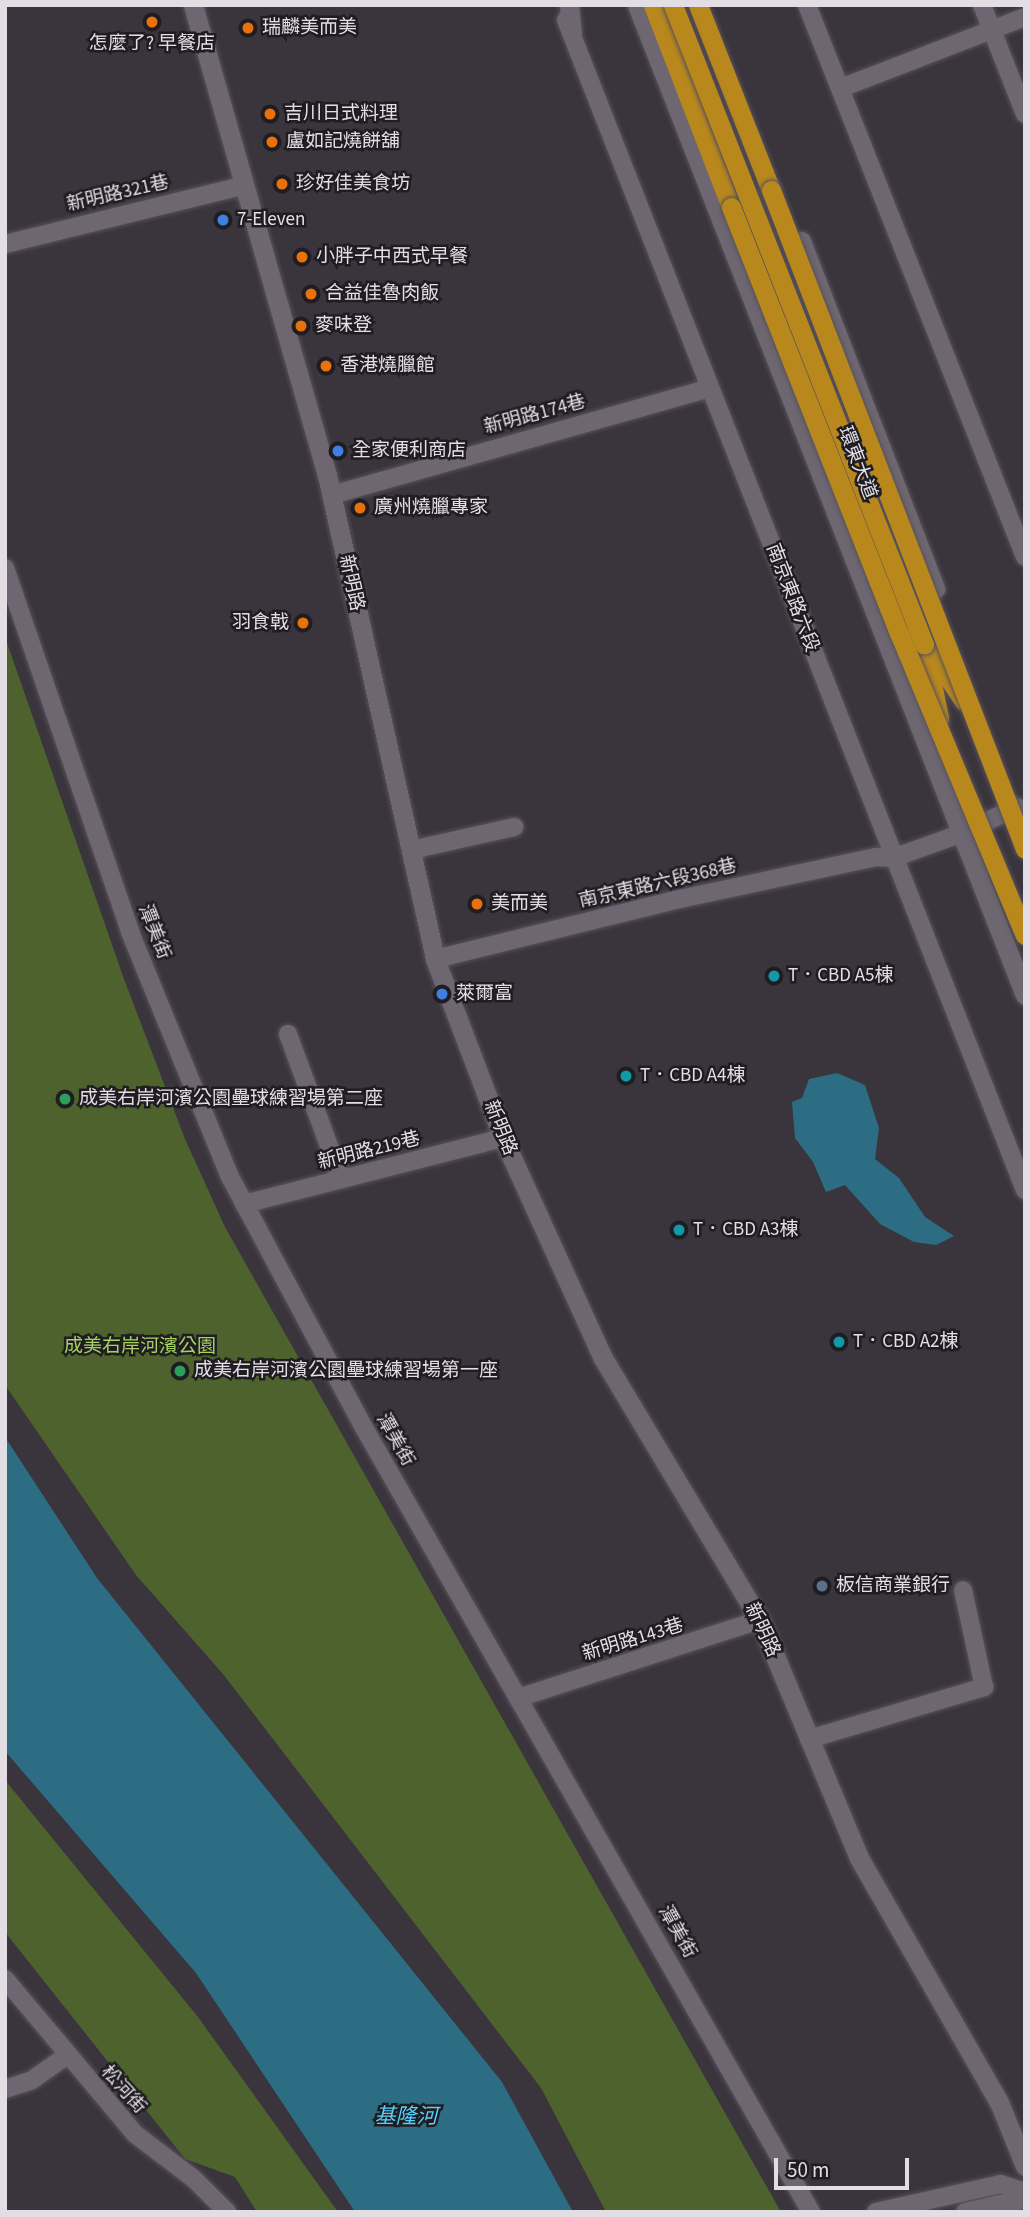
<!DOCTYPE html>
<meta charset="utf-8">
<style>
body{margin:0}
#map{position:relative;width:1030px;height:2217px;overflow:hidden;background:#3a343d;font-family:"Source Sans 3","Noto Sans TC",sans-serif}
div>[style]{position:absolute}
.green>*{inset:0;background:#4d622c}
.water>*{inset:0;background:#2c6d84}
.roads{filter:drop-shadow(0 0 2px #57525a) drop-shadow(0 0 2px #57525a)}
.minor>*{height:18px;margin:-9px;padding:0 9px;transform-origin:9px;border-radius:9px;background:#6e6772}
.tertiary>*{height:19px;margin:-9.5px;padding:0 9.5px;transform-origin:9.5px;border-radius:9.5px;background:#6e6772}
.secondary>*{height:19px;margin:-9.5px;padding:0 9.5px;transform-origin:9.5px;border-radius:9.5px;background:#6e6772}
.trunk>*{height:19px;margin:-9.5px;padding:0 9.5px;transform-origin:9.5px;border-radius:9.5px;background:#b8881c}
.bridges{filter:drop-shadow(0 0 2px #57525a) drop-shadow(0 0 2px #57525a)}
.trunk-bridge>*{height:19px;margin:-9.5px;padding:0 9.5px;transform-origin:9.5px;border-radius:9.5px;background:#b8881c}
.dots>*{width:19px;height:19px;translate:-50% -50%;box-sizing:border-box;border:4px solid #1f1d21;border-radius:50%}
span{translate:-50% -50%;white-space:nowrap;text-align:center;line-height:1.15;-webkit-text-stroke:5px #1f1d21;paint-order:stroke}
.poi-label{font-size:19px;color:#e2dee4}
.left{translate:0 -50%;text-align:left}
.right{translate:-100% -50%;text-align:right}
.street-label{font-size:19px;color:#e2dee4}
.park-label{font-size:19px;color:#a6d35e}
.water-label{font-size:21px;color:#56d1fc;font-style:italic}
.frame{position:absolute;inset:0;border:7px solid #e2dee4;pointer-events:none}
.scale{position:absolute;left:774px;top:2158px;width:135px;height:32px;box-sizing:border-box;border:4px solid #e2dee4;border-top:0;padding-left:9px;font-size:21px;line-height:24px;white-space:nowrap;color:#e2dee4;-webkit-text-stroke:5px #1f1d21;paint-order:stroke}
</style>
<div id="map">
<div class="green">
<i style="clip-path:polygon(5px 637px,124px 979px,185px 1139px,225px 1227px,781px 2212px,606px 2212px,541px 2088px,223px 1674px,136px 1575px,5px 1385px)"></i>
<i style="clip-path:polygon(5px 1780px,198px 2017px,338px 2212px,257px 2212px,235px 2177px,185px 2159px,5px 1932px)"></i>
</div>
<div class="water">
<i style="clip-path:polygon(837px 1073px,865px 1085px,879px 1128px,875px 1159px,899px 1178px,925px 1217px,954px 1236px,936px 1245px,914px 1242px,880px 1224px,845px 1185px,826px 1192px,813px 1162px,795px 1138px,792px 1102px,802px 1098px,809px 1079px)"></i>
<i style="clip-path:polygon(5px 1437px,97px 1578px,502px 2082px,573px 2212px,355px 2212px,196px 1973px,5px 1751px)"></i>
</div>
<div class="roads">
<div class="minor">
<i style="left:807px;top:5px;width:593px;rotate:68.45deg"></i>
<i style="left:982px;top:5px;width:117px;rotate:68.5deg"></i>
<i style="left:566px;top:20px;width:1257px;rotate:68.58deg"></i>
<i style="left:841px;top:88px;width:197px;rotate:-21.1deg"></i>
<i style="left:5px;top:244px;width:244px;rotate:-13.8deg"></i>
<i style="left:332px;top:495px;width:392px;rotate:-15.8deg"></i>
<i style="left:5px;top:568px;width:385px;rotate:71deg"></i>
<i style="left:130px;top:932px;width:262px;rotate:67.8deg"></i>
<i style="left:229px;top:1175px;width:285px;rotate:61.9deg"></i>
<i style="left:363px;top:1426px;width:905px;rotate:60.32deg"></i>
<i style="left:411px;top:850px;width:106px;rotate:-12.6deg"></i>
<i style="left:435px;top:959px;width:252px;rotate:-13.8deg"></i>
<i style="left:680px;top:899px;width:200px;rotate:-12.1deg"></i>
<i style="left:876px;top:857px;width:17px;rotate:3deg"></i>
<i style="left:893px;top:858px;width:71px;rotate:-19.7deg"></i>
<i style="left:960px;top:834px;width:63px;rotate:-25.3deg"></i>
<i style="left:288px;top:1034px;width:154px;rotate:69.9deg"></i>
<i style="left:244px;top:1204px;width:267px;rotate:-14.3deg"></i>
<i style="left:518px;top:1698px;width:254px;rotate:-17.9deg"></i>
<i style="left:809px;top:1739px;width:183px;rotate:-16.5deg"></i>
<i style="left:984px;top:1687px;width:99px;rotate:-102.2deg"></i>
<i style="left:5px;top:1979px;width:202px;rotate:50deg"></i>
<i style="left:135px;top:2134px;width:74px;rotate:37.3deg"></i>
<i style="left:194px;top:2179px;width:47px;rotate:45deg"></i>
<i style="left:5px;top:2089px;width:28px;rotate:-18deg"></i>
<i style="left:32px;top:2080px;width:42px;rotate:-35.2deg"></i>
<i style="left:876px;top:2212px;width:128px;rotate:-12.6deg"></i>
<i style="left:1001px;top:2184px;width:25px;rotate:18deg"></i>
</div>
<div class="tertiary">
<i style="left:193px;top:5px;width:489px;rotate:74.1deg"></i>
<i style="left:327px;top:475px;width:496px;rotate:77.4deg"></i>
<i style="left:435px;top:959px;width:191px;rotate:69.2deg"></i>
<i style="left:503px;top:1138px;width:242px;rotate:65.6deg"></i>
<i style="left:603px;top:1358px;width:305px;rotate:59.1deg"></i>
<i style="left:760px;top:1620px;width:258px;rotate:67.4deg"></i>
<i style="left:859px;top:1858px;width:281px;rotate:60.2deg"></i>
<i style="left:999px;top:2102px;width:69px;rotate:67.9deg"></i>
</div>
<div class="secondary">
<i style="left:569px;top:5px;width:29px;rotate:84deg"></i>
<i style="left:637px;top:5px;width:1063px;rotate:68.6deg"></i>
<i style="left:801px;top:241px;width:373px;rotate:68.9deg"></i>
<i style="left:965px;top:2212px;width:62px;rotate:-13.1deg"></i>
</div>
<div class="trunk">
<i style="left:653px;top:5px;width:217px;rotate:68.9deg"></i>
<i style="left:698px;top:5px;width:199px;rotate:68.5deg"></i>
<i style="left:924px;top:644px;width:76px;rotate:78.5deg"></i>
<i style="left:930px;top:651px;width:60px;rotate:55.8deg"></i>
</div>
</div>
<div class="bridges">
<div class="trunk-bridge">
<i style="left:673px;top:5px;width:687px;rotate:68.56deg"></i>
<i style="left:771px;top:190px;width:706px;rotate:68.92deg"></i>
<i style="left:731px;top:207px;width:458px;rotate:68.5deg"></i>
<i style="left:899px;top:633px;width:327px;rotate:67.4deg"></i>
</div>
</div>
<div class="dots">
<i style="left:152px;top:22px;background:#e8710a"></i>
<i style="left:248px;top:28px;background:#e8710a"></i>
<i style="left:270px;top:114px;background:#e8710a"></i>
<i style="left:272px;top:142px;background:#e8710a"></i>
<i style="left:282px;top:184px;background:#e8710a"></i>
<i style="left:223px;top:220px;background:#3f7fe0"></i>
<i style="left:302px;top:257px;background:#e8710a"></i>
<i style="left:311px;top:294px;background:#e8710a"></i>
<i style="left:301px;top:326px;background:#e8710a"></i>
<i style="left:326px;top:366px;background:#e8710a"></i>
<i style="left:338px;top:451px;background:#3f7fe0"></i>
<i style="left:360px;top:508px;background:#e8710a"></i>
<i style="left:303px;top:623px;background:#e8710a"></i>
<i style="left:477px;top:904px;background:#e8710a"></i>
<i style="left:774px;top:976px;background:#0f9aa8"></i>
<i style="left:442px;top:994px;background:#3f7fe0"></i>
<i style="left:626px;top:1076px;background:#0f9aa8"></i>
<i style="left:65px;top:1099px;background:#2e9e5b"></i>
<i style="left:679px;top:1230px;background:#0f9aa8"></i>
<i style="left:839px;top:1342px;background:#0f9aa8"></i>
<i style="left:180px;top:1371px;background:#2e9e5b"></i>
<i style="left:822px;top:1586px;background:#5c6f8a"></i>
</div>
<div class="poi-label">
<span class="left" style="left:262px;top:28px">瑞麟美而美</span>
<span style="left:152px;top:44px">怎麼了? 早餐店</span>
<span class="left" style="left:284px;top:114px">吉川日式料理</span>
<span class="left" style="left:286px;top:142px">盧如記燒餅舖</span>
<span class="left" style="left:296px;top:184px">珍好佳美食坊</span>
<span class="left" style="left:237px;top:220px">7-Eleven</span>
<span class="left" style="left:316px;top:257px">小胖子中西式早餐</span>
<span class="left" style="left:325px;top:294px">合益佳魯肉飯</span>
<span class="left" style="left:315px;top:326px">麥味登</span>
<span class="left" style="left:340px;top:366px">香港燒臘館</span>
<span class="left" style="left:352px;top:451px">全家便利商店</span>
<span class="left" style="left:374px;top:508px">廣州燒臘專家</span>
<span class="right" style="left:289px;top:623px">羽食戟</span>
<span class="left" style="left:491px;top:904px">美而美</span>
<span class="left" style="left:788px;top:976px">T．CBD A5棟</span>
<span class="left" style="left:456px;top:994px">萊爾富</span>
<span class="left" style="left:640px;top:1076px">T．CBD A4棟</span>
<span class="left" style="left:79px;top:1099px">成美右岸河濱公園壘球練習場第二座</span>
<span class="left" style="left:693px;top:1230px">T．CBD A3棟</span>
<span class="left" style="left:853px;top:1342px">T．CBD A2棟</span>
<span class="left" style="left:194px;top:1371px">成美右岸河濱公園壘球練習場第一座</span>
<span class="left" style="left:836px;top:1586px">板信商業銀行</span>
</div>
<div class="street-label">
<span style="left:118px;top:194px;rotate:-13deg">新明路321巷</span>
<span style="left:535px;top:415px;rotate:-15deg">新明路174巷</span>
<span style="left:857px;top:463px;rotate:69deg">環東大道</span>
<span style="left:351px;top:583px;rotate:78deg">新明路</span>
<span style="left:792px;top:598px;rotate:69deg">南京東路六段</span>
<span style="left:658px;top:884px;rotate:-13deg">南京東路六段368巷</span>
<span style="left:154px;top:932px;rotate:69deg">潭美街</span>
<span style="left:500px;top:1128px;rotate:68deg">新明路</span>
<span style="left:369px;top:1151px;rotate:-14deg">新明路219巷</span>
<span style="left:395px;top:1440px;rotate:61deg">潭美街</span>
<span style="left:762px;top:1630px;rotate:65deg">新明路</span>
<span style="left:633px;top:1640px;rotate:-17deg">新明路143巷</span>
<span style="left:677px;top:1932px;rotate:61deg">潭美街</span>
<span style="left:123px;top:2090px;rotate:48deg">松河街</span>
</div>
<div class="park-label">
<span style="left:140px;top:1347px">成美右岸河濱公園</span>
</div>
<div class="water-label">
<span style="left:406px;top:2116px">基隆河</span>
</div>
<div class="frame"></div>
<div class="scale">50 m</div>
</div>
